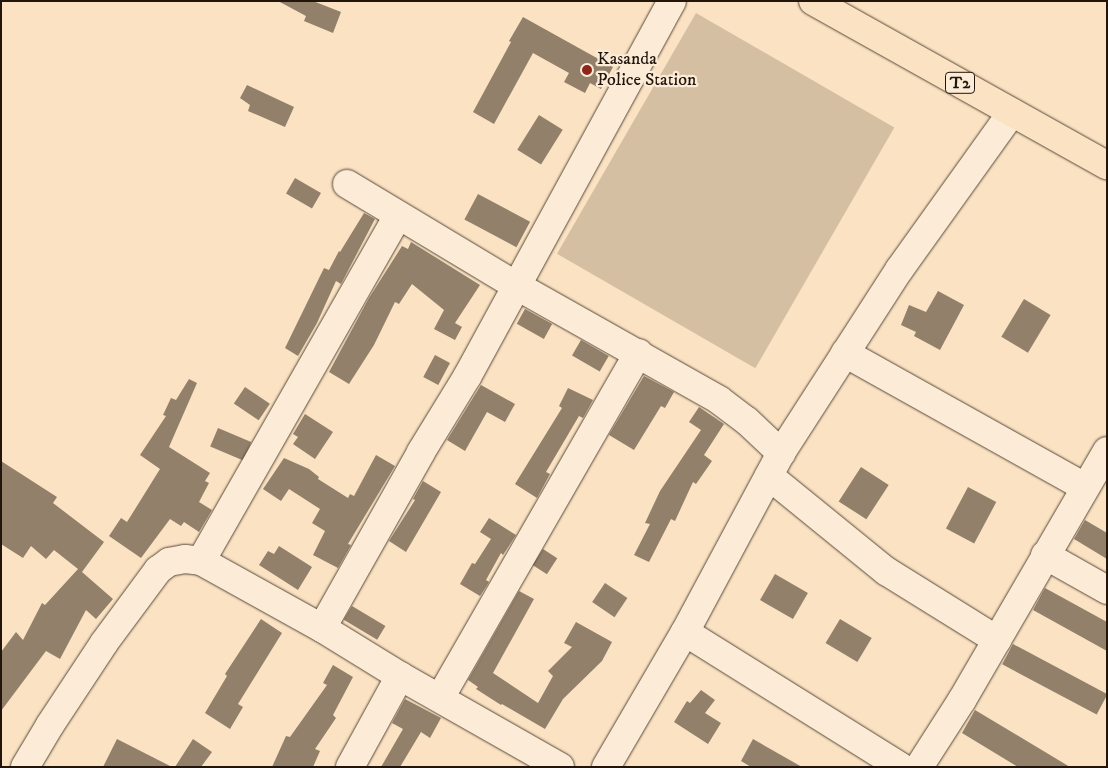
<!DOCTYPE html>
<style>
body{margin:0}
#map{position:relative;width:1108px;height:768px;overflow:hidden;background:#fae2c2;font-family:"IM FELL DW Pica",serif}
div>[style]{position:absolute}
.green>*{inset:0;background:#d5bfa3;transform-origin:0 0}
.building>*{inset:0;background:#92806b;transform-origin:0 0}
.roads{filter:drop-shadow(0 0 1px #58483a) drop-shadow(0 0 1px #58483a)}
.minor>*{height:28px;margin:-14px;padding:0 14px;transform-origin:14px;border-radius:14px;background:#fcecd7}
.highway>*{height:28px;margin:-14px;padding:0 14px;transform-origin:14px;border-radius:14px;background:#fae2c2}
.dots>*{width:14px;height:14px;translate:-50% -50%;box-sizing:border-box;border:2px solid #fcecd7;border-radius:50%}
span{translate:-50% -50%;white-space:nowrap;text-align:center;line-height:1.15;-webkit-text-stroke:4.5px #fcecd7;paint-order:stroke}
.shield-label span{padding:1px 4px;background:#fcecd7;border:1px solid;border-radius:4px;-webkit-text-stroke-width:0}
.shield-label{font-size:16px;color:#22150c;font-weight:700}
.poi-label{font-size:18px;color:#22150c}
.left{translate:0 -50%;text-align:left}
.frame{position:absolute;inset:0;border:2px solid #22150c;pointer-events:none}
</style>
<div id="map">
<div class="green">
<i style="left:696px;top:13px;width:229px;height:278px;rotate:30deg"></i>
</div>
<div class="building">
<i style="clip-path:polygon(278px 1px,313px 1px,341px 12px,333px 33px,304px 21px,306px 16px)"></i>
<i style="clip-path:polygon(523px 17px,613px 67px,601px 89px,590px 83px,585px 93px,564px 82px,569px 73px,533px 53px,494px 124px,473px 112px,511px 42px,509px 41px)"></i>
<i style="clip-path:polygon(247px 85px,294px 107px,285px 127px,248px 111px,250px 105px,240px 98px)"></i>
<i style="left:539px;top:115px;width:28px;height:41px;rotate:32deg"></i>
<i style="left:295px;top:178px;width:30px;height:18px;rotate:30deg"></i>
<i style="left:478px;top:194px;width:59px;height:29px;rotate:28deg"></i>
<i style="clip-path:polygon(364px 213px,375px 219px,341px 284px,336px 281px,317px 323px,298px 356px,285px 348px,324px 268px,329px 270px,339px 251px,340px 252px)"></i>
<i style="clip-path:polygon(411px 242px,480px 285px,455px 323px,462px 327px,455px 340px,434px 329px,444px 310px,412px 284px,399px 304px,395px 302px,374px 345px,349px 384px,329px 372px,369px 298px,402px 246px,408px 249px)"></i>
<i style="clip-path:polygon(938px 291px,964px 305px,940px 350px,914px 336px,916px 332px,901px 325px,909px 305px,926px 312px)"></i>
<i style="left:1024px;top:299px;width:31px;height:44px;rotate:31deg"></i>
<i style="left:525px;top:309px;width:31px;height:17px;rotate:29deg"></i>
<i style="left:581px;top:340px;width:32px;height:18px;rotate:30deg"></i>
<i style="left:435px;top:355px;width:17px;height:25px;rotate:28deg"></i>
<i style="clip-path:polygon(644px 376px,674px 392px,665px 408px,661px 406px,634px 450px,609px 435px)"></i>
<i style="clip-path:polygon(189px 379px,197px 383px,169px 447px,210px 473px,205px 481px,209px 483px,199px 502px,212px 510px,199px 532px,184px 522px,181px 526px,170px 519px,141px 558px,109px 536px,121px 518px,127px 522px,160px 469px,140px 455px,166px 416px,163px 415px,171px 398px,176px 400px)"></i>
<i style="clip-path:polygon(481px 385px,515px 404px,505px 422px,487px 412px,465px 451px,447px 440px)"></i>
<i style="left:245px;top:387px;width:30px;height:20px;rotate:34deg"></i>
<i style="clip-path:polygon(568px 388px,593px 400px,583px 418px,579px 416px,546px 472px,550px 474px,537px 498px,515px 484px,562px 408px,559px 406px)"></i>
<i style="clip-path:polygon(699px 407px,724px 424px,704px 455px,712px 461px,696px 484px,693px 482px,675px 521px,671px 519px,649px 562px,634px 555px,650px 524px,645px 523px,660px 491px,701px 430px,689px 422px)"></i>
<i style="clip-path:polygon(305px 414px,333px 432px,315px 459px,293px 444px,298px 437px,293px 434px)"></i>
<i style="left:218px;top:428px;width:36px;height:20px;rotate:23deg"></i>
<i style="clip-path:polygon(376px 455px,395px 466px,348px 544px,351px 545px,338px 568px,313px 555px,325px 531px,312px 523px,320px 509px,289px 489px,281px 501px,263px 489px,284px 458px,309px 469px,319px 477px,318px 479px,348px 498px,350px 494px,354px 496px)"></i>
<i style="clip-path:polygon(1px 461px,57px 497px,53px 503px,104px 542px,82px 572px,113px 599px,96px 619px,86px 610px,60px 659px,46px 651px,1px 711px,1px 652px,16px 632px,23px 640px,42px 603px,45px 605px,78px 569px,54px 550px,46px 559px,31px 546px,23px 558px,1px 544px)"></i>
<i style="left:861px;top:467px;width:33px;height:41px;rotate:33deg"></i>
<i style="clip-path:polygon(423px 481px,441px 492px,406px 552px,389px 541px,415px 500px,413px 499px)"></i>
<i style="left:968px;top:487px;width:32px;height:47px;rotate:28deg"></i>
<i style="clip-path:polygon(489px 518px,516px 535px,503px 555px,501px 553px,486px 580px,489px 582px,480px 596px,460px 584px,472px 563px,475px 564px,491px 539px,480px 532px)"></i>
<i style="clip-path:polygon(1085px 520px,1107px 533px,1107px 559px,1074px 539px)"></i>
<i style="clip-path:polygon(279px 546px,312px 567px,298px 590px,259px 565px,268px 551px,274px 554px)"></i>
<i style="left:543px;top:549px;width:17px;height:19px;rotate:33deg"></i>
<i style="left:775px;top:574px;width:38px;height:30px;rotate:30deg"></i>
<i style="left:605px;top:583px;width:27px;height:23px;rotate:34deg"></i>
<i style="clip-path:polygon(1045px 588px,1107px 622px,1107px 651px,1033px 610px)"></i>
<i style="clip-path:polygon(519px 591px,534px 599px,493px 673px,538px 703px,553px 676px,548px 671px,572px 647px,564px 643px,576px 622px,612px 642px,602px 661px,563px 699px,545px 729px,502px 704px,501px 705px,476px 689px,478px 687px,468px 680px)"></i>
<i style="left:352px;top:606px;width:39px;height:16px;rotate:31deg"></i>
<i style="clip-path:polygon(261px 619px,282px 633px,238px 704px,243px 707px,230px 729px,205px 713px,227px 676px,225px 674px)"></i>
<i style="left:840px;top:619px;width:37px;height:28px;rotate:31deg"></i>
<i style="left:1013px;top:644px;width:107px;height:23px;rotate:28deg"></i>
<i style="clip-path:polygon(333px 665px,353px 677px,333px 715px,336px 718px,315px 749px,320px 751px,313px 767px,272px 767px,286px 736px,290px 737px,327px 685px,323px 683px)"></i>
<i style="clip-path:polygon(701px 690px,715px 700px,705px 713px,721px 723px,708px 744px,674px 722px,687px 701px,690px 703px)"></i>
<i style="clip-path:polygon(405px 699px,441px 718px,430px 738px,421px 732px,400px 767px,381px 767px,403px 729px,392px 723px)"></i>
<i style="clip-path:polygon(975px 710px,1070px 767px,1018px 767px,962px 733px)"></i>
<i style="clip-path:polygon(117px 739px,172px 767px,103px 767px)"></i>
<i style="clip-path:polygon(193px 739px,212px 752px,201px 767px,175px 767px)"></i>
<i style="clip-path:polygon(753px 739px,802px 767px,751px 767px,741px 761px)"></i>
</div>
<div class="roads">
<div class="minor">
<i style="left:347px;top:184px;width:198px;rotate:31deg"></i>
<i style="left:517px;top:286px;width:232px;rotate:29.4deg"></i>
<i style="left:719px;top:400px;width:35px;rotate:37deg"></i>
<i style="left:747px;top:421px;width:47px;rotate:43.3deg"></i>
<i style="left:845px;top:353px;width:275px;rotate:29.2deg"></i>
<i style="left:769px;top:476px;width:151px;rotate:39.1deg"></i>
<i style="left:886px;top:571px;width:131px;rotate:31.9deg"></i>
<i style="left:1045px;top:555px;width:71px;rotate:29.4deg"></i>
<i style="left:201px;top:561px;width:397px;rotate:-60.3deg"></i>
<i style="left:322px;top:628px;width:202px;rotate:-60.6deg"></i>
<i style="left:421px;top:452px;width:88px;rotate:-58.5deg"></i>
<i style="left:467px;top:377px;width:428px;rotate:-61.4deg"></i>
<i style="left:685px;top:632px;width:255px;rotate:32deg"></i>
<i style="left:440px;top:698px;width:398px;rotate:-60.1deg"></i>
<i style="left:25px;top:767px;width:49px;rotate:-59.2deg"></i>
<i style="left:50px;top:725px;width:98px;rotate:-56.6deg"></i>
<i style="left:104px;top:643px;width:91px;rotate:-53.5deg"></i>
<i style="left:158px;top:570px;width:14px;rotate:-36deg"></i>
<i style="left:169px;top:562px;width:16px;rotate:-11deg"></i>
<i style="left:185px;top:559px;width:16px;rotate:7deg"></i>
<i style="left:201px;top:561px;width:138px;rotate:29deg"></i>
<i style="left:322px;top:628px;width:92px;rotate:31.6deg"></i>
<i style="left:350px;top:767px;width:104px;rotate:-61.2deg"></i>
<i style="left:400px;top:676px;width:184px;rotate:29.6deg"></i>
<i style="left:606px;top:767px;width:156px;rotate:-59.7deg"></i>
<i style="left:685px;top:632px;width:203px;rotate:-61.8deg"></i>
<i style="left:781px;top:453px;width:218px;rotate:-57.2deg"></i>
<i style="left:899px;top:270px;width:194px;rotate:-54.4deg"></i>
<i style="left:919px;top:767px;width:80px;rotate:-57.3deg"></i>
<i style="left:962px;top:700px;width:288px;rotate:-59.8deg"></i>
</div>
<div class="highway">
<i style="left:813px;top:1px;width:337px;rotate:29.2deg"></i>
</div>
</div>
<div class="dots">
<i style="left:587px;top:70px;background:#8f2418"></i>
</div>
<div class="shield-label">
<span style="left:960px;top:83px">T2</span>
</div>
<div class="poi-label">
<span class="left" style="left:597px;top:70px">Kasanda<br>Police Station</span>
</div>
<div class="frame"></div>
</div>
